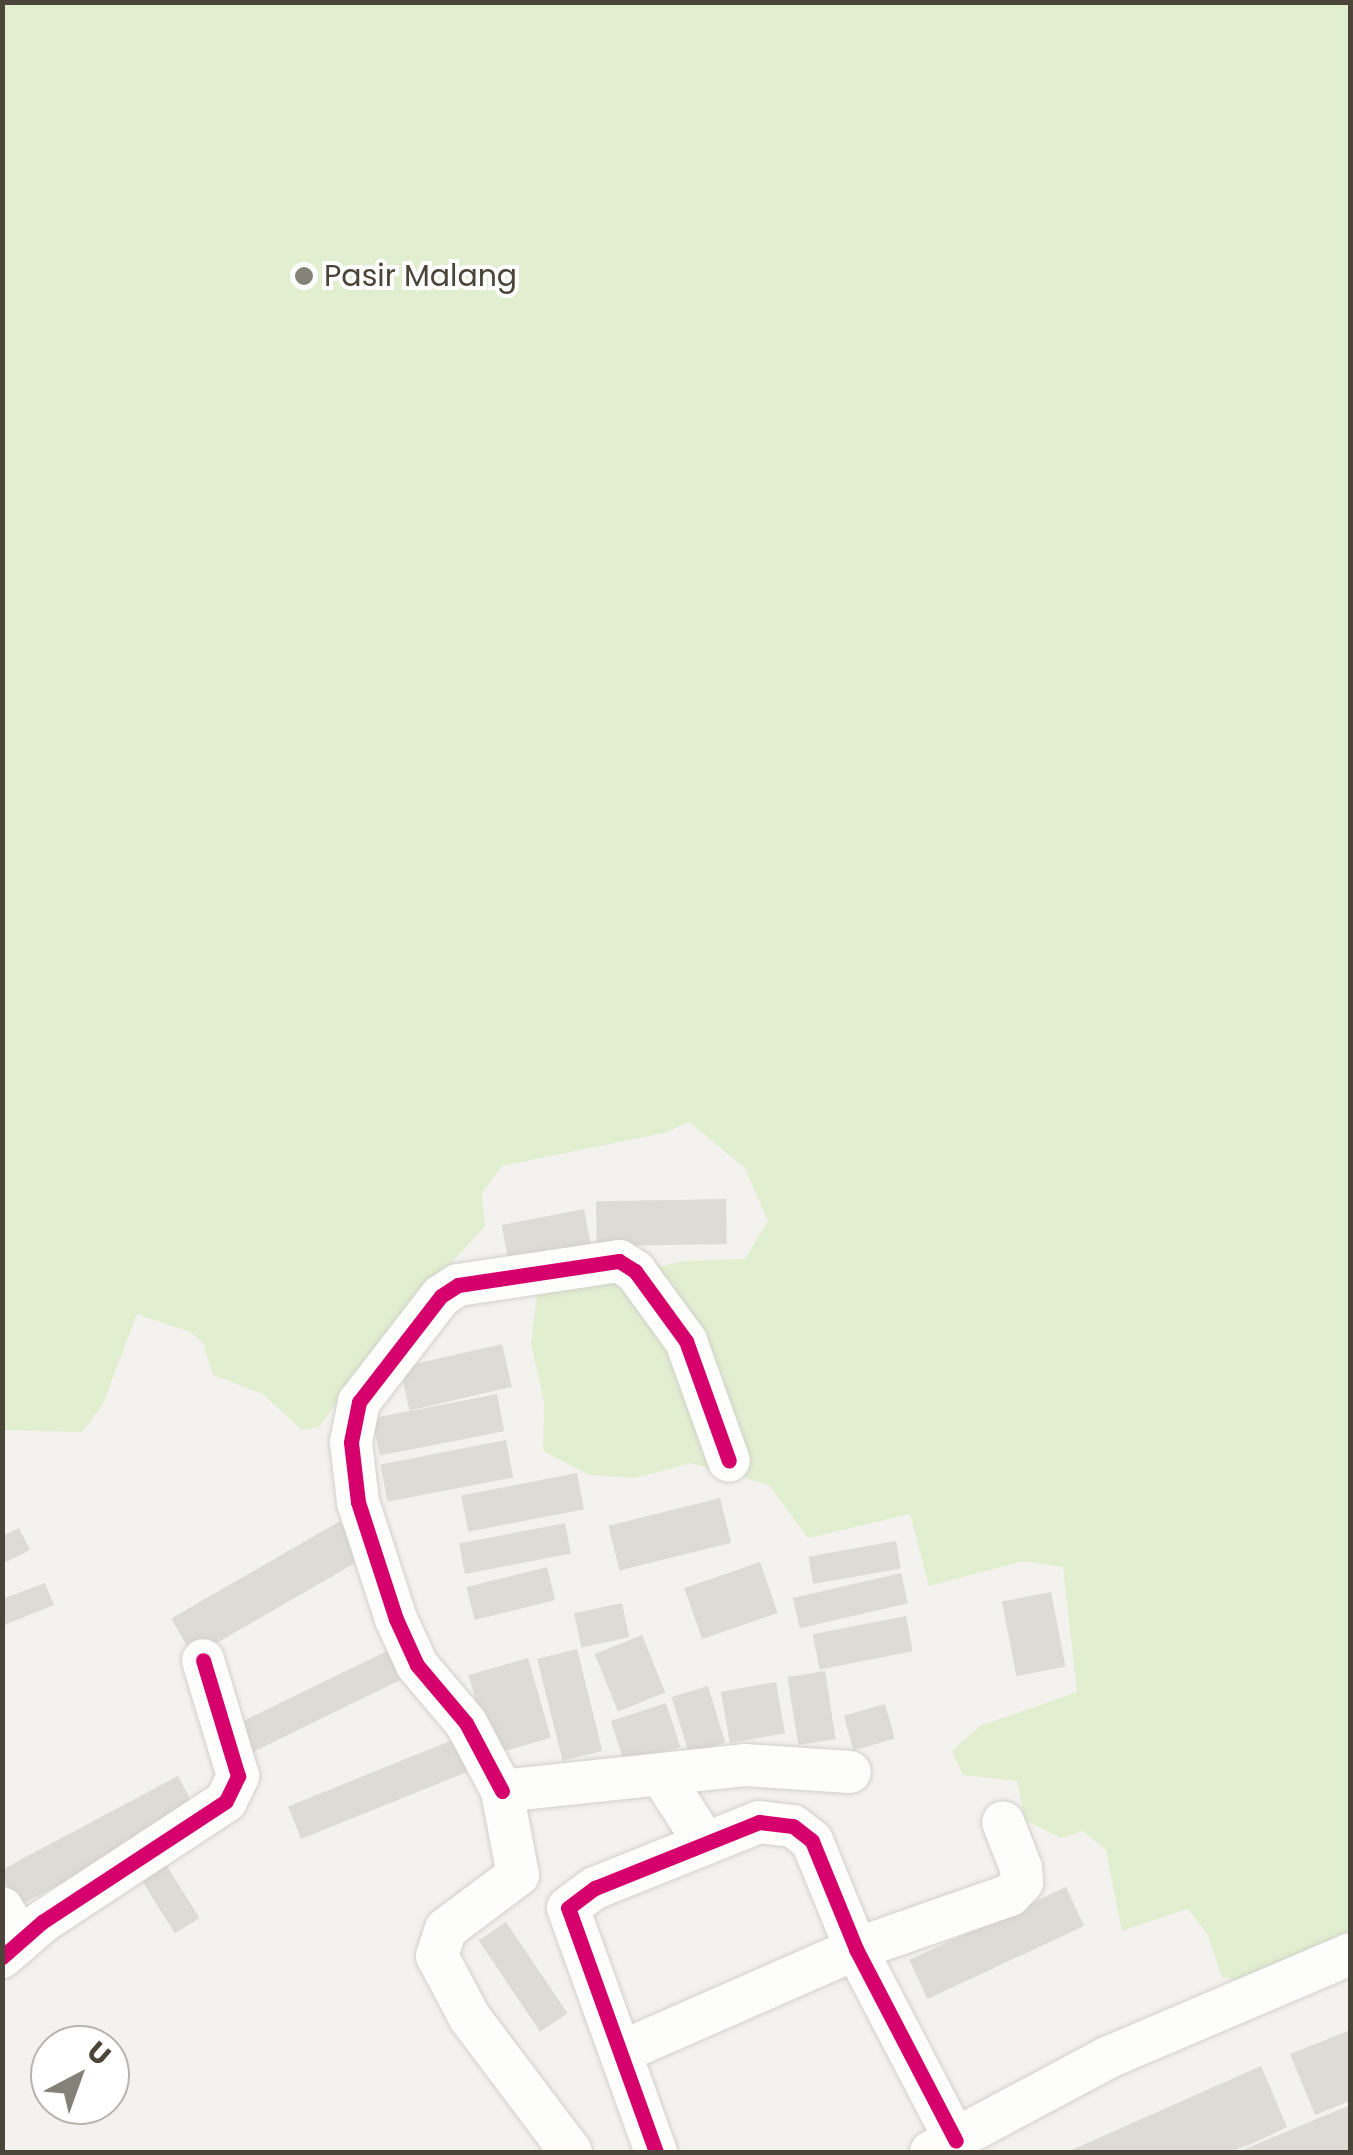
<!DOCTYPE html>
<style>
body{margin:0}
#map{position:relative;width:1353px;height:2155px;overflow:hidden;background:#f4f2ee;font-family:Poppins,sans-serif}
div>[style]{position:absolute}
.green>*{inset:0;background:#e1eecf}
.building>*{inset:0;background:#dedbd6;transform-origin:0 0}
.roads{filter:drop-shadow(0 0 2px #d2d0cb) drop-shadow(0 0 2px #d2d0cb)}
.minor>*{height:42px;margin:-21px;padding:0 21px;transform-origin:21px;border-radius:21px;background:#fdfdfc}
.cycleway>*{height:15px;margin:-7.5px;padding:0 7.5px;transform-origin:7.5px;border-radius:7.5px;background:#d6006c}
.dots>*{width:28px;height:28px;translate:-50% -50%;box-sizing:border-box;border:5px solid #fff;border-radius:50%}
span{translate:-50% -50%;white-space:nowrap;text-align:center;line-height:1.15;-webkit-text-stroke:8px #fff;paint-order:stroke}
.poi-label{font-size:30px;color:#4b4439}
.left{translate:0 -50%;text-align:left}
.frame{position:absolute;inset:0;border:5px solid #4b4439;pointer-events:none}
.north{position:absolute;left:30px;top:2025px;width:100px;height:100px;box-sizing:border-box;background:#fff;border:2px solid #b7b4b0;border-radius:50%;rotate:41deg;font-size:28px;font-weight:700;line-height:40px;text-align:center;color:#4b4439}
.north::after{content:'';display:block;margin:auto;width:35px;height:45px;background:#868178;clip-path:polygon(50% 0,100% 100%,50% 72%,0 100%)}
</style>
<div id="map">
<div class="green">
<i style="clip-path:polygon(2px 3px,1350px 3px,1350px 1930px,1248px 1982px,1222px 1977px,1208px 1935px,1188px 1909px,1122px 1931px,1106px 1850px,1083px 1831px,1061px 1838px,1025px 1820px,1017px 1781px,963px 1775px,952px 1751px,980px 1726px,1077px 1692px,1063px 1567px,1024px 1561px,929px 1586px,910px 1514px,808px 1538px,769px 1485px,691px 1463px,635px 1478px,590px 1475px,543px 1451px,544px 1401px,531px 1344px,537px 1295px,684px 1261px,745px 1259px,768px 1221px,745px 1168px,689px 1122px,664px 1133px,502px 1166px,482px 1193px,485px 1226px,396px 1323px,319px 1427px,302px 1430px,263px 1394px,213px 1375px,203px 1343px,190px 1332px,137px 1314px,103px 1404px,82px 1432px,3px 1430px)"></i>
</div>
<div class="building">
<i style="left:726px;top:1199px;width:45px;height:130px;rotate:89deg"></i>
<i style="left:584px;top:1209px;width:41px;height:84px;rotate:79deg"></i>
<i style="left:502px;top:1344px;width:44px;height:105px;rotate:77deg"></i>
<i style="left:497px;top:1394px;width:38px;height:127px;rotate:79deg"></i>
<i style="left:506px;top:1440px;width:38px;height:128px;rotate:79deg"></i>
<i style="left:577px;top:1473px;width:37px;height:118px;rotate:79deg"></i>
<i style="left:720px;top:1498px;width:46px;height:115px;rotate:76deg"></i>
<i style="left:340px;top:1521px;width:44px;height:195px;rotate:60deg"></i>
<i style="left:565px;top:1523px;width:31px;height:108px;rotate:79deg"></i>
<i style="clip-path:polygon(19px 1528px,30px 1550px,2px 1564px,2px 1536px)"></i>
<i style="left:896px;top:1541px;width:28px;height:89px;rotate:80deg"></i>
<i style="left:760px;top:1562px;width:54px;height:80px;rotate:71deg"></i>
<i style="left:547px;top:1567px;width:34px;height:83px;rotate:76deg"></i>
<i style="left:901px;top:1573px;width:31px;height:111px;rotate:77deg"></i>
<i style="clip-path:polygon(45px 1583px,54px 1605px,2px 1626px,2px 1599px)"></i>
<i style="left:1051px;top:1592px;width:76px;height:50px;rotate:79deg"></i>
<i style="left:622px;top:1603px;width:35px;height:49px;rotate:78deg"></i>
<i style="left:906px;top:1616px;width:36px;height:95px;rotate:79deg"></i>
<i style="left:642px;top:1635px;width:62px;height:51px;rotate:68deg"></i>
<i style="left:393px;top:1648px;width:32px;height:172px;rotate:64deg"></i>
<i style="left:577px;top:1649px;width:105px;height:41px;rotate:76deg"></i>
<i style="left:528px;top:1658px;width:83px;height:62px;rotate:74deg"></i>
<i style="left:825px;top:1671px;width:69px;height:38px;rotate:81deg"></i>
<i style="left:776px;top:1682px;width:52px;height:56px;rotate:80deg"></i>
<i style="left:708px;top:1686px;width:59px;height:38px;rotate:73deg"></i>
<i style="left:666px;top:1703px;width:46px;height:58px;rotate:72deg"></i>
<i style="left:885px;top:1704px;width:36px;height:43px;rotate:74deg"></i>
<i style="left:455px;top:1739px;width:35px;height:180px;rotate:68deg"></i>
<i style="left:178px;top:1776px;width:40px;height:203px;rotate:62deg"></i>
<i style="left:165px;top:1863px;width:65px;height:29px;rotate:58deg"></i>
<i style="left:1066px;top:1887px;width:43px;height:173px;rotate:65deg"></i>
<i style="left:506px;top:1922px;width:110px;height:33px;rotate:56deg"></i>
<i style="clip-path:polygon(1350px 2030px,1350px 2101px,1315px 2115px,1290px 2054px)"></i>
<i style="clip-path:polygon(1261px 2066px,1287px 2127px,1256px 2142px,1230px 2152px,1067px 2152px)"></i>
<i style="clip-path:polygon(1350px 2105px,1350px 2152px,1239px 2152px,1257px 2144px)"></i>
</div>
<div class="roads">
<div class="minor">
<i style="left:662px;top:1776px;width:80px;rotate:57.3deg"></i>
<i style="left:502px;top:1791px;width:77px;rotate:-117.9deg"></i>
<i style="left:466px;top:1723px;width:76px;rotate:-130.2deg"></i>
<i style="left:417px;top:1665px;width:51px;rotate:-114.5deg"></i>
<i style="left:396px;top:1619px;width:123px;rotate:-108deg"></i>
<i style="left:358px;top:1502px;width:60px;rotate:-96.7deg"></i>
<i style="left:351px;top:1442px;width:41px;rotate:-78.7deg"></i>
<i style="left:359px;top:1402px;width:134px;rotate:-52.3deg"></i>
<i style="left:441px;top:1296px;width:20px;rotate:-33deg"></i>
<i style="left:458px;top:1285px;width:163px;rotate:-8.5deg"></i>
<i style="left:619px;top:1261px;width:19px;rotate:32deg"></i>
<i style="left:635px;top:1271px;width:87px;rotate:53.9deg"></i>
<i style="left:686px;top:1341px;width:127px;rotate:70.3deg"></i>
<i style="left:2px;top:1908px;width:36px;rotate:60deg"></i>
<i style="left:2px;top:1957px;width:53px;rotate:-41.2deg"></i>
<i style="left:42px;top:1922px;width:220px;rotate:-33.3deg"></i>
<i style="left:226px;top:1801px;width:28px;rotate:-64deg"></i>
<i style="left:238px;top:1776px;width:121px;rotate:-106.8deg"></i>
<i style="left:621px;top:2052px;width:257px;rotate:-23.7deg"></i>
<i style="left:856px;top:1949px;width:163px;rotate:-19.3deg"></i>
<i style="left:1010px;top:1895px;width:18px;rotate:-47deg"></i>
<i style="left:1022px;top:1882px;width:14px;rotate:-94deg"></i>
<i style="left:1021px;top:1868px;width:49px;rotate:-111.4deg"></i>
<i style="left:571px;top:2152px;width:168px;rotate:-127deg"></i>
<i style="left:470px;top:2018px;width:70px;rotate:-118deg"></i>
<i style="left:437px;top:1956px;width:28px;rotate:-72deg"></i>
<i style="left:446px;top:1929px;width:90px;rotate:-36.9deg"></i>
<i style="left:518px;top:1875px;width:86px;rotate:-100.8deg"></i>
<i style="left:502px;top:1791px;width:244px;rotate:-6.1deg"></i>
<i style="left:745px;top:1765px;width:105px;rotate:3.8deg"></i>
<i style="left:656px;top:2152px;width:259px;rotate:-109.8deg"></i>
<i style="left:568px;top:1908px;width:34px;rotate:-37deg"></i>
<i style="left:595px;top:1888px;width:177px;rotate:-21.9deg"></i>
<i style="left:759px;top:1822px;width:34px;rotate:7deg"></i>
<i style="left:793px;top:1826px;width:24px;rotate:38deg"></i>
<i style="left:812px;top:1841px;width:117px;rotate:67.8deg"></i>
<i style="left:856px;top:1949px;width:216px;rotate:62.5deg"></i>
<i style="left:931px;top:2152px;width:202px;rotate:-28.1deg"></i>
<i style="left:1109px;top:2057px;width:262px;rotate:-23.1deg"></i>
</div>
</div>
<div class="cycleway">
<i style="left:502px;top:1791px;width:77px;rotate:-117.9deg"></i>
<i style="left:466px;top:1723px;width:76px;rotate:-130.2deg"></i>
<i style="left:417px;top:1665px;width:51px;rotate:-114.5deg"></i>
<i style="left:396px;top:1619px;width:123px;rotate:-108deg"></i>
<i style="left:358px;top:1502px;width:60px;rotate:-96.7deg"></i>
<i style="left:351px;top:1442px;width:41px;rotate:-78.7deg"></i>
<i style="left:359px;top:1402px;width:134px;rotate:-52.3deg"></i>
<i style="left:441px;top:1296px;width:20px;rotate:-33deg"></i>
<i style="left:458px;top:1285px;width:163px;rotate:-8.5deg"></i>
<i style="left:619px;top:1261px;width:19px;rotate:32deg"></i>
<i style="left:635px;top:1271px;width:87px;rotate:53.9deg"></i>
<i style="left:686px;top:1341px;width:127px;rotate:70.3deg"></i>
<i style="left:2px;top:1957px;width:53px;rotate:-41.2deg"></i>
<i style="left:42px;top:1922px;width:220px;rotate:-33.3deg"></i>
<i style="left:226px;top:1801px;width:28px;rotate:-64deg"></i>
<i style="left:238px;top:1776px;width:121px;rotate:-106.8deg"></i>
<i style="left:656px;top:2152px;width:259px;rotate:-109.8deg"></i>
<i style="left:568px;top:1908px;width:34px;rotate:-37deg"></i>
<i style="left:595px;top:1888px;width:177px;rotate:-21.9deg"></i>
<i style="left:759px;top:1822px;width:34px;rotate:7deg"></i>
<i style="left:793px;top:1826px;width:24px;rotate:38deg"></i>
<i style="left:812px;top:1841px;width:117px;rotate:67.8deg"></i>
<i style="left:856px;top:1949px;width:216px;rotate:62.5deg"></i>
</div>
<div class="dots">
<i style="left:304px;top:276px;background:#868178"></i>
</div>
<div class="poi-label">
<span class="left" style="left:324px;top:276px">Pasir Malang</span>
</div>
<div class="frame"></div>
<div class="north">U</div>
</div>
